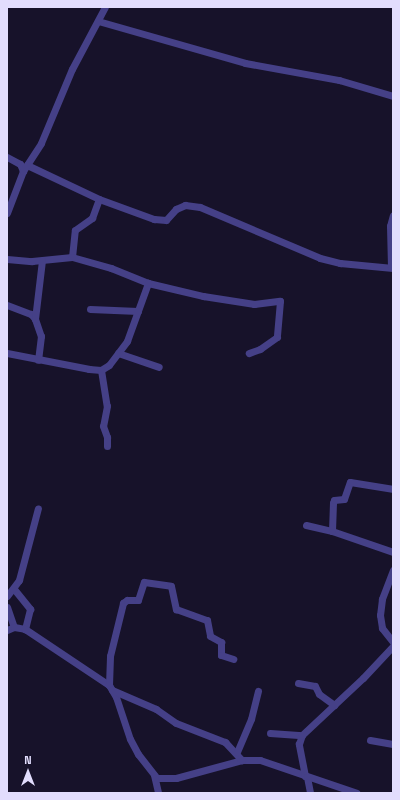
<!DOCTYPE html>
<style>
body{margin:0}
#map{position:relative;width:400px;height:800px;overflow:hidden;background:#17122a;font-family:"Space Grotesk",sans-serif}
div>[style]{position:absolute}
.minor>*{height:7px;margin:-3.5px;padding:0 3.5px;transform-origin:3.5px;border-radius:3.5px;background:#454087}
span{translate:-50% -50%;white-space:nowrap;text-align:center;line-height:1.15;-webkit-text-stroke:4px #17122a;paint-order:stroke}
.frame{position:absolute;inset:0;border:8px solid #e2ddfd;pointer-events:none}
.north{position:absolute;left:8px;top:752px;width:40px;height:40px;-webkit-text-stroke:3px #17122a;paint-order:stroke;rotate:0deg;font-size:11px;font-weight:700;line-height:16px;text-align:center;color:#e2ddfd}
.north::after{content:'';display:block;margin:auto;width:14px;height:18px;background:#e2ddfd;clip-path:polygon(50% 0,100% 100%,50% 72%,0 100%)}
</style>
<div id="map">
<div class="minor">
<i style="left:98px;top:21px;width:153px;rotate:15.9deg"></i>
<i style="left:245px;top:63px;width:96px;rotate:10.3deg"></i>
<i style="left:339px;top:80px;width:56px;rotate:16.5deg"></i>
<i style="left:7px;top:157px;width:15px;rotate:28deg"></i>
<i style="left:20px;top:164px;width:8px;rotate:67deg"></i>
<i style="left:23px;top:171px;width:45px;rotate:110.9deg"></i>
<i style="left:27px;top:165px;width:80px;rotate:25.3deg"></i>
<i style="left:99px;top:199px;width:59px;rotate:20deg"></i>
<i style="left:154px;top:219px;width:12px;rotate:5deg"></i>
<i style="left:166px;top:220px;width:15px;rotate:-48deg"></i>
<i style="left:176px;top:209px;width:10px;rotate:-24deg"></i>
<i style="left:185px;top:205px;width:15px;rotate:8deg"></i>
<i style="left:200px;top:207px;width:130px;rotate:23deg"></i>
<i style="left:320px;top:258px;width:21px;rotate:14deg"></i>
<i style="left:340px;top:263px;width:53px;rotate:5.4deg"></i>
<i style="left:23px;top:171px;width:33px;rotate:-57deg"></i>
<i style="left:41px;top:143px;width:80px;rotate:-67.3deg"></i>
<i style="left:72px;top:69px;width:70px;rotate:-62deg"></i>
<i style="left:72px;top:257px;width:27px;rotate:-84deg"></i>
<i style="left:75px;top:230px;width:21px;rotate:-35deg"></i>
<i style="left:92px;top:218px;width:20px;rotate:-70deg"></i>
<i style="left:7px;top:259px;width:25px;rotate:5deg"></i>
<i style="left:32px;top:261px;width:40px;rotate:-5.7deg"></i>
<i style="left:72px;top:257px;width:41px;rotate:15.8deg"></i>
<i style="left:111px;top:268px;width:40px;rotate:22deg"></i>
<i style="left:148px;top:283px;width:57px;rotate:13.3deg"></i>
<i style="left:203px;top:296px;width:52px;rotate:8.9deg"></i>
<i style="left:254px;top:304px;width:26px;rotate:-7deg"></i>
<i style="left:280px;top:301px;width:36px;rotate:95deg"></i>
<i style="left:277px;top:337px;width:21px;rotate:145deg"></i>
<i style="left:260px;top:349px;width:12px;rotate:160deg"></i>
<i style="left:391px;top:267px;width:41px;rotate:-91.4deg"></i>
<i style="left:390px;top:226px;width:11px;rotate:-75deg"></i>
<i style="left:7px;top:305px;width:26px;rotate:21deg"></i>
<i style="left:31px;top:314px;width:6px;rotate:51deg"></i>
<i style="left:35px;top:319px;width:18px;rotate:71deg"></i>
<i style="left:41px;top:336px;width:24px;rotate:97deg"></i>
<i style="left:90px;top:309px;width:48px;rotate:2.4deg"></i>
<i style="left:35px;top:319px;width:59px;rotate:-83.2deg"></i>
<i style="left:7px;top:353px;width:84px;rotate:11deg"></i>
<i style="left:89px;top:369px;width:12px;rotate:5deg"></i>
<i style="left:101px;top:370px;width:9px;rotate:-32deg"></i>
<i style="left:109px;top:365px;width:30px;rotate:-53deg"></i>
<i style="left:127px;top:341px;width:62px;rotate:-70.1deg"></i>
<i style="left:118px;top:353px;width:43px;rotate:18.9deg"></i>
<i style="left:101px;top:370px;width:36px;rotate:81deg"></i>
<i style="left:107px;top:406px;width:20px;rotate:101deg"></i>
<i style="left:103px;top:426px;width:12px;rotate:70deg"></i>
<i style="left:107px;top:437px;width:9px;rotate:90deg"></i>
<i style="left:306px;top:525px;width:27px;rotate:13deg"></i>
<i style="left:332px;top:531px;width:65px;rotate:19deg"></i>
<i style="left:332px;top:531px;width:28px;rotate:-88deg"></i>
<i style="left:333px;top:503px;width:3px;rotate:-72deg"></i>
<i style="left:334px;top:500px;width:10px;rotate:-6deg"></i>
<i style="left:344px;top:499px;width:18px;rotate:-71deg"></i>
<i style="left:350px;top:482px;width:44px;rotate:9.2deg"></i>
<i style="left:393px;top:570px;width:31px;rotate:111deg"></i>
<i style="left:382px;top:599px;width:16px;rotate:97deg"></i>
<i style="left:380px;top:615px;width:13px;rotate:81deg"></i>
<i style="left:382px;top:628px;width:18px;rotate:52deg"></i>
<i style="left:14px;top:589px;width:26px;rotate:51deg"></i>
<i style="left:30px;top:609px;width:21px;rotate:104deg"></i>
<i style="left:7px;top:596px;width:20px;rotate:-53deg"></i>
<i style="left:19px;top:580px;width:74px;rotate:-75.2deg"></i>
<i style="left:7px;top:607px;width:21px;rotate:71deg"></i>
<i style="left:7px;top:630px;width:8px;rotate:-23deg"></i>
<i style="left:14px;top:627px;width:11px;rotate:10deg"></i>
<i style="left:25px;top:629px;width:101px;rotate:33.7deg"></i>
<i style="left:109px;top:685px;width:14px;rotate:60deg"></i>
<i style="left:116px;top:697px;width:44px;rotate:71.6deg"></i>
<i style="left:130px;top:739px;width:17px;rotate:62deg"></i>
<i style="left:138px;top:754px;width:31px;rotate:52deg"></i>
<i style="left:157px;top:778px;width:19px"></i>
<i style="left:176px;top:778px;width:68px;rotate:-15.3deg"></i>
<i style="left:242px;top:760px;width:18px"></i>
<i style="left:260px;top:760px;width:102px;rotate:18.8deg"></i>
<i style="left:298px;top:683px;width:17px;rotate:10deg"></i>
<i style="left:315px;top:686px;width:9px;rotate:63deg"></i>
<i style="left:319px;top:694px;width:19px;rotate:36deg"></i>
<i style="left:109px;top:685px;width:29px;rotate:-88deg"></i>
<i style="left:110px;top:656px;width:55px;rotate:-76.2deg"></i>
<i style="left:123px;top:603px;width:5px;rotate:-37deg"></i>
<i style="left:127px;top:600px;width:11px"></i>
<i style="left:138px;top:600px;width:19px;rotate:-72deg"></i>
<i style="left:144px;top:582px;width:27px;rotate:8deg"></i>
<i style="left:171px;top:586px;width:24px;rotate:78deg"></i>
<i style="left:176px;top:609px;width:33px;rotate:20deg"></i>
<i style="left:207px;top:620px;width:16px;rotate:79deg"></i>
<i style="left:210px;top:636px;width:13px;rotate:29deg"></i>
<i style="left:221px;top:642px;width:13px;rotate:90deg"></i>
<i style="left:221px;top:655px;width:13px;rotate:18deg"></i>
<i style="left:112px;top:690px;width:48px;rotate:23.4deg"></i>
<i style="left:156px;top:709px;width:24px;rotate:35deg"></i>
<i style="left:176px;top:723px;width:53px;rotate:21.2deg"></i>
<i style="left:225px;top:742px;width:25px;rotate:47deg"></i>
<i style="left:270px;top:733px;width:32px;rotate:4deg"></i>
<i style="left:370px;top:740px;width:23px;rotate:10deg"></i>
<i style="left:237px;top:752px;width:36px;rotate:-67deg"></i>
<i style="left:251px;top:719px;width:29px;rotate:-76deg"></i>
<i style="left:154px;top:775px;width:18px;rotate:77deg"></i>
<i style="left:305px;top:776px;width:33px;rotate:-101deg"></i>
<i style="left:299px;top:744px;width:9px;rotate:-72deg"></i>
<i style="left:302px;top:735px;width:83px;rotate:-43.1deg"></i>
<i style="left:363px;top:678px;width:44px;rotate:-46.8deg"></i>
<i style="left:307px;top:777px;width:16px;rotate:79deg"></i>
</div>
<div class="frame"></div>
<div class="north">N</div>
</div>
